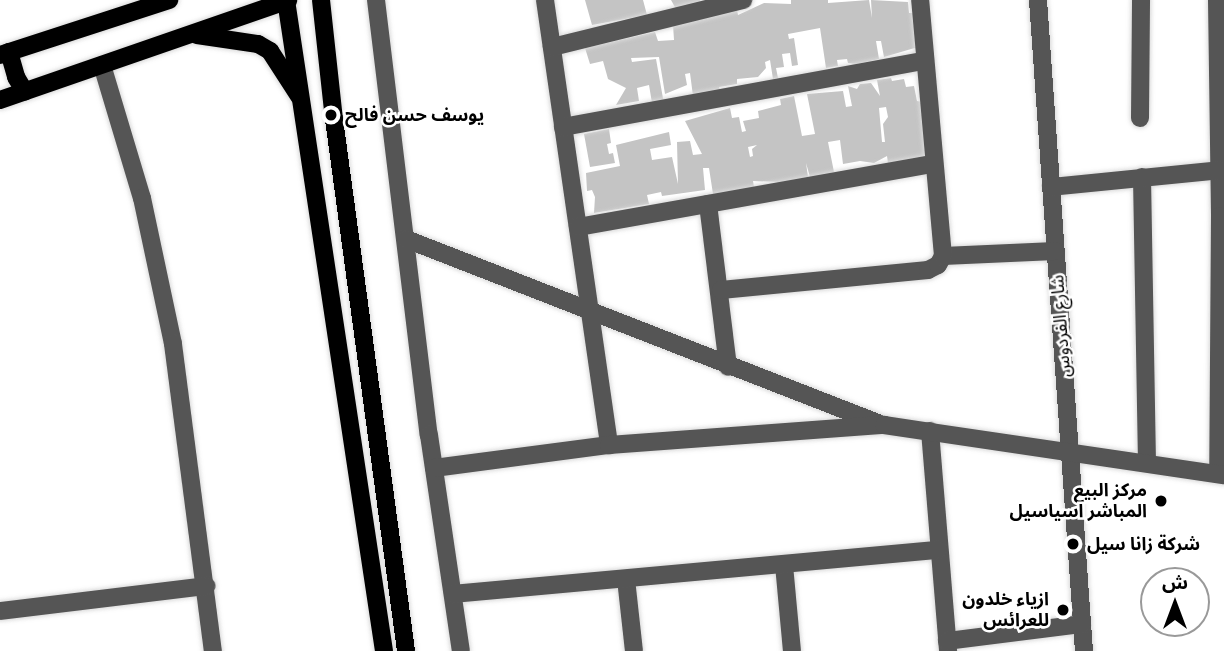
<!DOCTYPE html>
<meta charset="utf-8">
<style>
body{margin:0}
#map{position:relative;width:1224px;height:651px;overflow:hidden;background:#fff;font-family:"Fira Sans","Noto Sans Arabic",sans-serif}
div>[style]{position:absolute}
.building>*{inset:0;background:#c4c4c4}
.roads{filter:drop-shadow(0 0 2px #dbdbdb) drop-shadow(0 0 2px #dbdbdb)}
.minor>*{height:18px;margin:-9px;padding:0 9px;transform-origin:9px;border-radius:9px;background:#555}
.major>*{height:18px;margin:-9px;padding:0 9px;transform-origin:9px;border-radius:9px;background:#000}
.dots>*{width:19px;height:19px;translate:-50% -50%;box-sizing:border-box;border:4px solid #fff;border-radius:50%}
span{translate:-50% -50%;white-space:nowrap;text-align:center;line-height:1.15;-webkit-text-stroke:5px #fff;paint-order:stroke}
.poi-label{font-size:18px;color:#000;font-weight:700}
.left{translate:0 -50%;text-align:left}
.right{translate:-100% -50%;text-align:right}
.street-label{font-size:18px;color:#000}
.north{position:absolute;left:1140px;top:567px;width:70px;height:70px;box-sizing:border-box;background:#fff;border:2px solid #999;border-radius:50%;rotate:0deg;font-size:19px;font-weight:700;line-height:28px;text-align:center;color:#000}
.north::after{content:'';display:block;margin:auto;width:24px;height:32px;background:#000;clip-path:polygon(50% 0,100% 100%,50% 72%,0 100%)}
</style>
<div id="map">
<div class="building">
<i style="clip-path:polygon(585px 0,643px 0,647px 15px,592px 25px)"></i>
<i style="clip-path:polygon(671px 0,700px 0,700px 3px,676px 9px)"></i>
<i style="clip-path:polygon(791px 0,828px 0,828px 3px,869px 0,872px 18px,871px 0,908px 2px,909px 13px,917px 13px,918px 47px,884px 57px,881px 41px,876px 41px,879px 59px,857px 64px,848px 63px,847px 59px,837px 60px,838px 66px,826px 68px,820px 28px,788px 34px,789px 39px,794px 38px,798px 65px,792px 66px,790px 53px,782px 54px,784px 67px,776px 68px,778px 78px,773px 79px,770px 60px,765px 62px,766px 68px,758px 77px,737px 79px,737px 84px,719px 87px,720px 91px,693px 96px,690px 73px,685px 74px,687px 85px,665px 94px,659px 57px,631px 58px,632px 62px,656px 59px,664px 104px,652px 103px,649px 85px,637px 88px,639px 101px,616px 105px,626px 88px,608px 79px,603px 61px,590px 64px,585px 48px,655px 32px,658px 41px,674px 40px,673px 25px,737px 10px,738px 15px,764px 3px,791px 4px)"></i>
<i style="clip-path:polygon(evenodd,891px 78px,892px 81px,904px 79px,906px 87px,914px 86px,917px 101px,922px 102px,930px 155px,888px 163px,887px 156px,874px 163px,860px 161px,843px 164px,840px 140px,828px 142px,834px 172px,823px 176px,810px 177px,806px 163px,808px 177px,781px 182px,753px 181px,754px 187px,713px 194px,709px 168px,703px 168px,705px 190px,662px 196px,661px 192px,647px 195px,649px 204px,594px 213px,595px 197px,592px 190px,587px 191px,586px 173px,620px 166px,616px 145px,669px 132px,671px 145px,650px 149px,652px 160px,672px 157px,678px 184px,677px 142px,690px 141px,693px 155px,702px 154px,685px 121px,730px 108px,732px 118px,739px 117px,742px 132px,746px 131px,743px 121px,759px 118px,758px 111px,781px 105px,780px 99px,794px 96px,802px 136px,815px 134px,807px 94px,843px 91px,846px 107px,852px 106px,848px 86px,857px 89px,860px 84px,871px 83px,880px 96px,877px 80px,891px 78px,886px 107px,888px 117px,883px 124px,885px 142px,882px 142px,879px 108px,886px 107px,891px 78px,757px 145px,752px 149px,753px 156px,750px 157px,748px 147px,757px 145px)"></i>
<i style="clip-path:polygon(609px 129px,611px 143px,607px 144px,609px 154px,613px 153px,615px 163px,590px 167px,584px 134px)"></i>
</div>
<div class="roads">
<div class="minor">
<i style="left:376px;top:0;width:438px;rotate:83.1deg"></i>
<i style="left:429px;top:435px;width:218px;rotate:81.6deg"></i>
<i style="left:545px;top:0;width:450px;rotate:81.8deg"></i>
<i style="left:1038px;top:0;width:653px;rotate:85.96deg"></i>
<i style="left:1217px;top:0;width:216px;rotate:89.2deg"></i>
<i style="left:1220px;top:216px;width:258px;rotate:90.4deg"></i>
<i style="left:552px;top:47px;width:197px;rotate:-13.8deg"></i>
<i style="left:102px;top:65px;width:139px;rotate:73.3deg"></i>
<i style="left:142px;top:198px;width:149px;rotate:78deg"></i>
<i style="left:173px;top:344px;width:310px;rotate:82.6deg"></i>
<i style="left:1140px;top:118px;width:118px;rotate:-89.5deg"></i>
<i style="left:563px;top:127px;width:367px;rotate:-10.4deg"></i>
<i style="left:1142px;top:177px;width:285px;rotate:89deg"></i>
<i style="left:1051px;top:187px;width:170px;rotate:-5.7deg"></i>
<i style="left:708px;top:204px;width:164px;rotate:83deg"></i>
<i style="left:578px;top:227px;width:361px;rotate:-10.1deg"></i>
<i style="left:406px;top:239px;width:507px;rotate:21.3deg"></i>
<i style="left:943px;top:256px;width:112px;rotate:-2.6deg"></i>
<i style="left:721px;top:290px;width:208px;rotate:-5.5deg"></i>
<i style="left:928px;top:270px;width:11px;rotate:-27deg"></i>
<i style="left:938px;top:265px;width:10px;rotate:-61deg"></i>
<i style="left:943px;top:256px;width:257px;rotate:-95.1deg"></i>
<i style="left:930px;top:431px;width:221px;rotate:85.3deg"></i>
<i style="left:434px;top:468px;width:177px;rotate:-7.5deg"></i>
<i style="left:609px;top:445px;width:276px;rotate:-4.2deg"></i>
<i style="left:884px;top:425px;width:344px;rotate:8.4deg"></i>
<i style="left:784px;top:565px;width:86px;rotate:84.7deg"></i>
<i style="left:626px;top:579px;width:72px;rotate:83.7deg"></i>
<i style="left:453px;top:594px;width:487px;rotate:-5.2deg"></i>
<i style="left:0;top:611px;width:208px;rotate:-6.9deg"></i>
<i style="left:947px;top:641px;width:136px;rotate:-7.2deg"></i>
</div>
<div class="major">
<i style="left:286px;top:0;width:658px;rotate:81.44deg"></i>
<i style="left:321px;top:0;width:120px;rotate:83.8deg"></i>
<i style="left:334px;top:119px;width:537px;rotate:82.29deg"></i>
<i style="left:197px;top:35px;width:62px;rotate:8.4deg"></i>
<i style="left:258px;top:44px;width:14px;rotate:30deg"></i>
<i style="left:270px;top:51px;width:54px;rotate:57.2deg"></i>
<i style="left:9px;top:52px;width:26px;rotate:74deg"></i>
<i style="left:16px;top:77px;width:17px;rotate:59deg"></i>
<i style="left:0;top:55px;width:178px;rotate:-18deg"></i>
<i style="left:0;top:100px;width:305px;rotate:-19.1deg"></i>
</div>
</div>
<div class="dots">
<i style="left:331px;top:115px;background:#000"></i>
<i style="left:1161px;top:501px;background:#000"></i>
<i style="left:1073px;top:544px;background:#000"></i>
<i style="left:1063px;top:610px;background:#000"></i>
</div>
<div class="poi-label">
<span class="left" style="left:345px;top:115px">يوسف حسن فالح</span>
<span class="right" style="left:1147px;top:501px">مركز البيع<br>المباشر اسياسيل</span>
<span class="left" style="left:1087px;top:544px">شركة زانا سيل</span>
<span class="right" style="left:1049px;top:610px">ازياء خلدون<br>للعرائس</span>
</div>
<div class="street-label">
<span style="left:1061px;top:326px;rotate:-94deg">شارع الفردوس</span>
</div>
<div class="north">ش</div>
</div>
